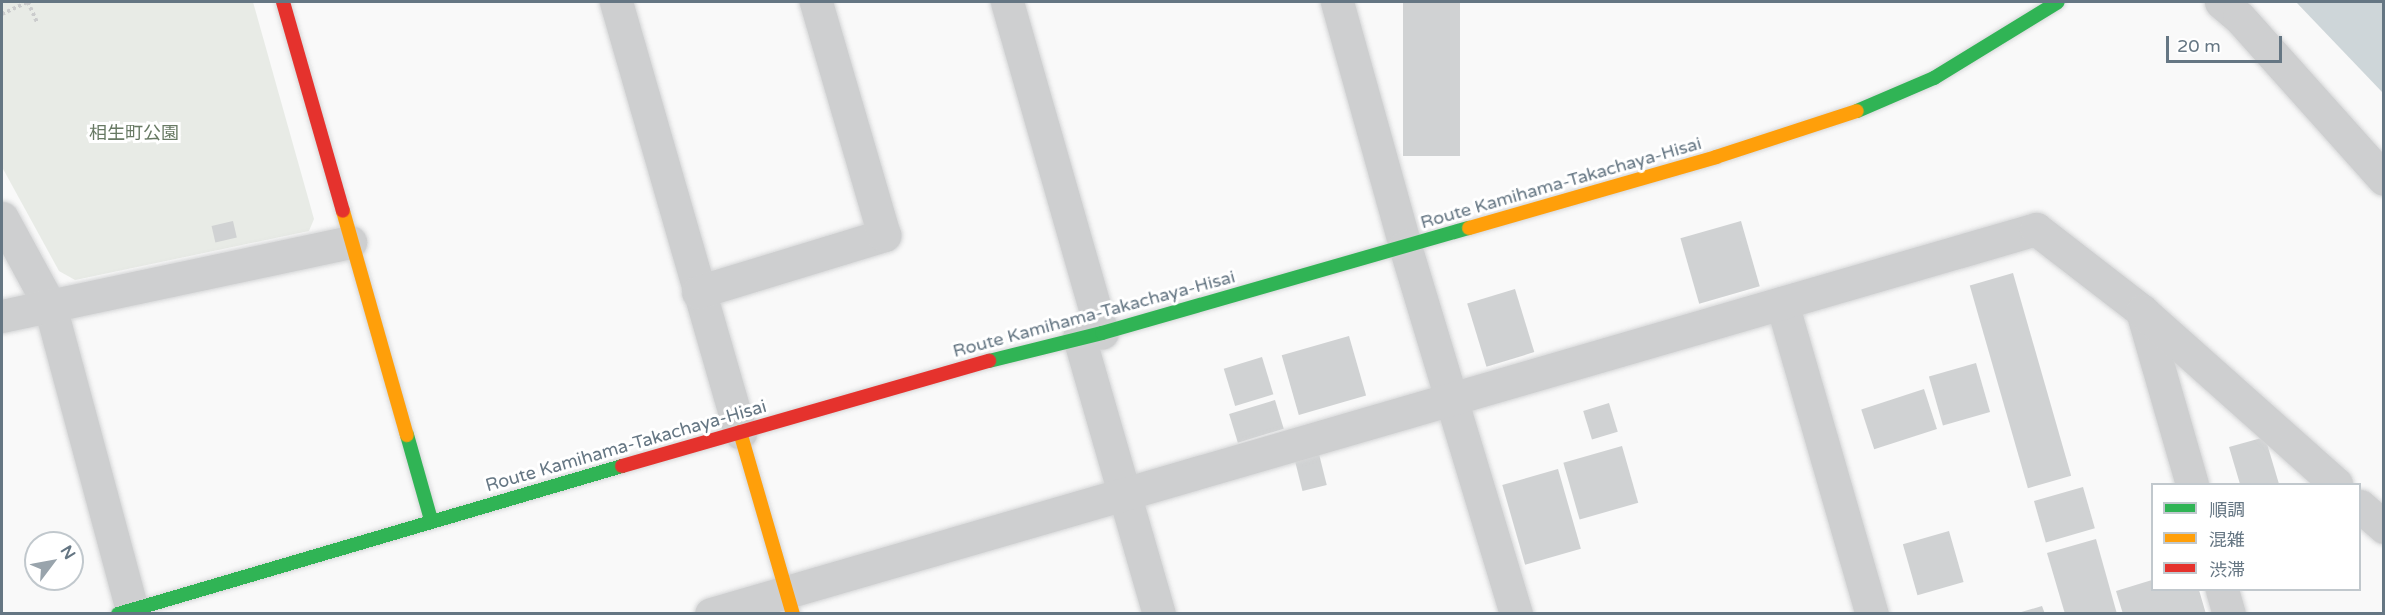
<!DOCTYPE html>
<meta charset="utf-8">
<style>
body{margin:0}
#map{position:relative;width:2385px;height:615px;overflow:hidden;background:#f9f9f9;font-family:"Varela Round","Noto Sans JP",sans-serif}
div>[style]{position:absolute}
.green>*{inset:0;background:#e8ebe6}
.water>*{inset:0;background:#ced6d9}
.building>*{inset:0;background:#d0d2d3;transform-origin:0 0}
.path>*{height:4px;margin-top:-2px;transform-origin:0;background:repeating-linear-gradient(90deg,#cbcccd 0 3px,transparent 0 6px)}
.roads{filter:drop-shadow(0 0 2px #d5d6d7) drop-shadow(0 0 2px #d5d6d7)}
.street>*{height:33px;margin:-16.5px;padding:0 16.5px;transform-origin:16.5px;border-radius:16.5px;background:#cecfd0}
.fast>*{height:14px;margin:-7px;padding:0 7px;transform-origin:7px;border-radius:7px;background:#30b455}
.slow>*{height:14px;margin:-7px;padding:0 7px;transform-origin:7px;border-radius:7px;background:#ff9f0a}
.jam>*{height:14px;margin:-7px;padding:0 7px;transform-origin:7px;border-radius:7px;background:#e5322d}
span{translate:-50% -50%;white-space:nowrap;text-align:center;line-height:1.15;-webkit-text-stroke:6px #fff;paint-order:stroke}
.park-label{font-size:18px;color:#687a64}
.street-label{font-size:18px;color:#657683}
.frame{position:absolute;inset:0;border:3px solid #657683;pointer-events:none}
.legend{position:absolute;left:2151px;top:483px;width:210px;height:108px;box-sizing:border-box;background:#fff;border:2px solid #c1c8cd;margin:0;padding:8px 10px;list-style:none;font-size:18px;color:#657683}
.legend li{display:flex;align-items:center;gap:12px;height:30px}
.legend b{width:30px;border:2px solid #c1c8cd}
.north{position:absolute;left:24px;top:531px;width:60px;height:60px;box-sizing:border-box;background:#fff;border:2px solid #c1c8cd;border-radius:50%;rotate:58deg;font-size:16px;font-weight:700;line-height:24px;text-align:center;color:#657683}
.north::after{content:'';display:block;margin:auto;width:21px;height:27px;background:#99a4ac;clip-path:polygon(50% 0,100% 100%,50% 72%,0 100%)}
.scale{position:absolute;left:2166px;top:36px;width:116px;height:27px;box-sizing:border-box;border:3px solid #657683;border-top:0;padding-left:8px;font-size:18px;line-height:21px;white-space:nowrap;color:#657683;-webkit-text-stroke:4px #fff;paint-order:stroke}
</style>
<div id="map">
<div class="green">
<i style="clip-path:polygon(2px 2px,253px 2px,314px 219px,309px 231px,75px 280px,59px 271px,2px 167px)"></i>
</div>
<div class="water">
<i style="clip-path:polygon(2296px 2px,2383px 2px,2383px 93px)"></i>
</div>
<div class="building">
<i style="left:1403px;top:2px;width:57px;height:154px"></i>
<i style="left:233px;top:221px;width:17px;height:22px;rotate:77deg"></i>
<i style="left:1741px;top:221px;width:68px;height:63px;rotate:74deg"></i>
<i style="left:2013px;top:273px;width:211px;height:45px;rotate:74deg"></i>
<i style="left:1515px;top:289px;width:66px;height:50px;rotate:73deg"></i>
<i style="left:1349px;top:336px;width:62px;height:70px;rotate:74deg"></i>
<i style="left:1262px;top:357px;width:39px;height:40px;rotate:73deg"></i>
<i style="left:1976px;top:363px;width:51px;height:49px;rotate:74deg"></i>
<i style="left:1924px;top:389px;width:42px;height:66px;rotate:72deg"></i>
<i style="left:1275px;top:400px;width:30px;height:48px;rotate:73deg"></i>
<i style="left:1609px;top:403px;width:30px;height:27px;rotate:73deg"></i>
<i style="clip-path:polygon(2265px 437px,2279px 484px,2240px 484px,2229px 447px)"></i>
<i style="left:1622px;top:446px;width:59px;height:61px;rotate:74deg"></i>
<i style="left:1319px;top:454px;width:32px;height:25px;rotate:76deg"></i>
<i style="left:1558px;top:469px;width:83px;height:58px;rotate:74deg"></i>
<i style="left:2083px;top:487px;width:43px;height:51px;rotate:74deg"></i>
<i style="left:1949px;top:531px;width:53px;height:48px;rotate:74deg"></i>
<i style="clip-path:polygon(2096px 539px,2117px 614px,2065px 614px,2047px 553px)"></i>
<i style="clip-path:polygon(2152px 580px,2152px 590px,2199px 590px,2206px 614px,2123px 614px,2116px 591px)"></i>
<i style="clip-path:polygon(2042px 606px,2045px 614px,2018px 614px,2018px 613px)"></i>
</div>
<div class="path">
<i style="left:28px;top:2px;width:22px;rotate:66deg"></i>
<i style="left:2px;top:14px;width:29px;rotate:-25deg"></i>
</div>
<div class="roads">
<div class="street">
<i style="left:616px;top:2px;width:448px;rotate:73.9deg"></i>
<i style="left:1007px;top:2px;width:344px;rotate:74deg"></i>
<i style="left:1337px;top:2px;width:253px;rotate:74.4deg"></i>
<i style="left:1405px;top:246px;width:384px;rotate:73.2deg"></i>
<i style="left:2221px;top:2px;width:23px;rotate:40deg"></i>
<i style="left:2239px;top:17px;width:217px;rotate:48.2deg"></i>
<i style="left:2px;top:218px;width:100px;rotate:61.4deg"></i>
<i style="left:50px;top:306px;width:314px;rotate:74.9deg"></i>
<i style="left:698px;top:292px;width:195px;rotate:-17deg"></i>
<i style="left:884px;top:235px;width:243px;rotate:-106.3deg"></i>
<i style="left:1782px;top:303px;width:324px;rotate:73.9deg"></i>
<i style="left:2142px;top:311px;width:180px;rotate:73.9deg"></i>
<i style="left:2px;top:316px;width:356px;rotate:-12deg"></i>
<i style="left:1079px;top:337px;width:288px;rotate:73.9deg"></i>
<i style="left:2360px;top:506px;width:32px;rotate:41deg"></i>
<i style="left:2222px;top:590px;width:25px;rotate:74deg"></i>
<i style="left:711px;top:614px;width:1380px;rotate:-16.2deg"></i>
<i style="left:2036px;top:229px;width:134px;rotate:37.7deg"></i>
<i style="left:2142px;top:311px;width:260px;rotate:41.7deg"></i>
</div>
<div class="fast">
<i style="left:1857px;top:111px;width:84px;rotate:-23.2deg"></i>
<i style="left:1934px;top:78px;width:145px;rotate:-31.5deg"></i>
<i style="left:989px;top:361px;width:116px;rotate:-13.9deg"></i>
<i style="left:1102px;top:333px;width:382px;rotate:-16deg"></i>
<i style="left:407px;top:435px;width:88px;rotate:74.2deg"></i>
<i style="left:118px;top:614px;width:525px;rotate:-16.36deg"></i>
</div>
<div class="slow">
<i style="left:343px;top:211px;width:233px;rotate:74.1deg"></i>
<i style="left:1469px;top:228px;width:257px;rotate:-16deg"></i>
<i style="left:1716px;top:157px;width:148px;rotate:-18.1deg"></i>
<i style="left:740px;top:432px;width:190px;rotate:73.8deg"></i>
</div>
<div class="jam">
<i style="left:283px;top:2px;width:217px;rotate:74deg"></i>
<i style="left:622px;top:466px;width:382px;rotate:-16deg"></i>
</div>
</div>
<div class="park-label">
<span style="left:134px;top:133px">相生町公園</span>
</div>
<div class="street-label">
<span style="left:1561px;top:183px;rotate:-16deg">Route Kamihama-Takachaya-Hisai</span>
<span style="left:1094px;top:314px;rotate:-15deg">Route Kamihama-Takachaya-Hisai</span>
<span style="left:626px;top:446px;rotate:-16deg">Route Kamihama-Takachaya-Hisai</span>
</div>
<div class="frame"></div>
<ul class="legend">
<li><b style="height:8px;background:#30b455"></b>順調</li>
<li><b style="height:8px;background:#ff9f0a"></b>混雑</li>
<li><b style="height:8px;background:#e5322d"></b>渋滞</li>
</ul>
<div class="north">N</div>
<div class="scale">20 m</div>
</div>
